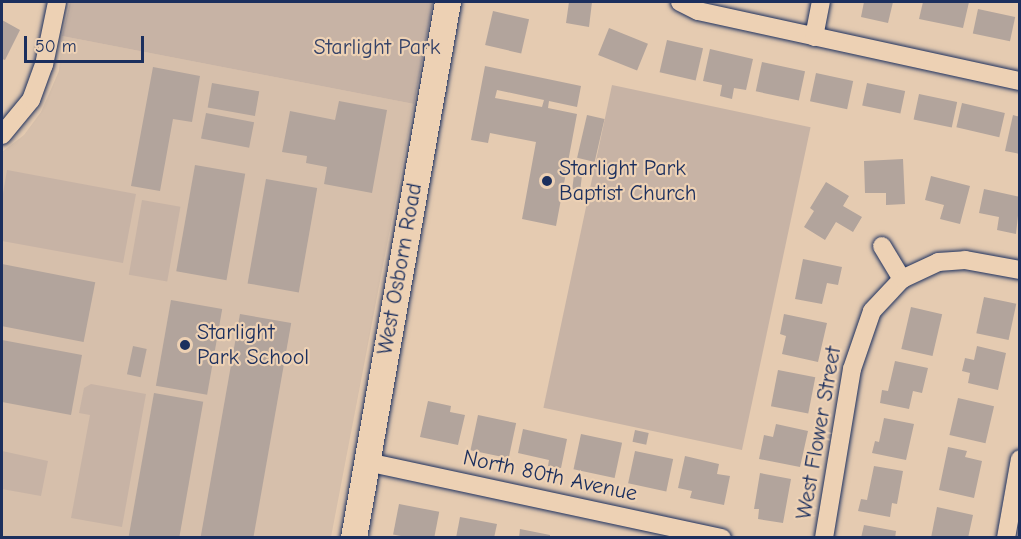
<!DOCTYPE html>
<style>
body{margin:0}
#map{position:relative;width:1021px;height:539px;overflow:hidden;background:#e5cbb1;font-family:"Comic Neue",sans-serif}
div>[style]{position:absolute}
.built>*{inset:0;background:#d6bfab}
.green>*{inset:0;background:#c7b3a5;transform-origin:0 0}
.building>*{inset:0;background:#b2a49c;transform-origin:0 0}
.roads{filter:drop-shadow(0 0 2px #1b2f5e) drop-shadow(0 0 2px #1b2f5e)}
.street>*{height:18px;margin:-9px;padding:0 9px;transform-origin:9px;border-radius:9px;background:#edd1b4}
.secondary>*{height:26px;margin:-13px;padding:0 13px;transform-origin:13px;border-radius:13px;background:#edd1b4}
.dots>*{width:16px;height:16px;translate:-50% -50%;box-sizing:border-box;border:3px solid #edd1b4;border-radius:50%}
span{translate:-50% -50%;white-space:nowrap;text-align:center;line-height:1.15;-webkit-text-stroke:4.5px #edd1b4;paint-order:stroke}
.park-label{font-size:22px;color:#354369}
.poi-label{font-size:22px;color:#1b2f5e}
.left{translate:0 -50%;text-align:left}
.street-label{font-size:22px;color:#1b2f5e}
.frame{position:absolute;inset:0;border:3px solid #1b2f5e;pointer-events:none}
.scale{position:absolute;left:24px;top:36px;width:120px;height:27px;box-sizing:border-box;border:3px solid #1b2f5e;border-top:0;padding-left:8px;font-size:18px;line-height:21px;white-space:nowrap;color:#1b2f5e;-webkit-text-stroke:4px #edd1b4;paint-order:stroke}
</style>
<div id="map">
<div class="built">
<i style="clip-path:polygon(62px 36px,414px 104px,331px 537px,2px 538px,2px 152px,24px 135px,41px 112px,59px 71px)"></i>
</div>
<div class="green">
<i style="clip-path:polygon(70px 2px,433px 2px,414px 104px,62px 36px)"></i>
<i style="left:612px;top:85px;width:203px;height:330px;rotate:12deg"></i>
<i style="clip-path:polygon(7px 170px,136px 194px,123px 263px,2px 241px,2px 200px)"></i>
<i style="left:142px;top:200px;width:39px;height:76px;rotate:10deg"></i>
<i style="clip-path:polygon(91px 384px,146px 394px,122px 527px,71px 518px,90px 415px,79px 413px,84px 388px)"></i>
<i style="clip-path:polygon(2px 451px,48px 461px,41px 496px,2px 489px)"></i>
</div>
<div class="building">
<i style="clip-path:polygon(569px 2px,592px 2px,589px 27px,566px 23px)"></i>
<i style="clip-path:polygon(864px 2px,893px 2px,888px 23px,861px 17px)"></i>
<i style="clip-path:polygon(923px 2px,969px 2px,963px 28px,919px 19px)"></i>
<i style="left:978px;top:9px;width:38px;height:25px;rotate:12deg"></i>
<i style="left:493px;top:11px;width:37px;height:35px;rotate:13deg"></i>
<i style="clip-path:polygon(2px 20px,20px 30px,5px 60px,2px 59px)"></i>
<i style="left:609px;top:28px;width:42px;height:29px;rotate:22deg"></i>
<i style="left:667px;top:40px;width:37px;height:33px;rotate:13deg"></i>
<i style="clip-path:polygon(710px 49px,753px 59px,746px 90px,734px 88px,732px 99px,720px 96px,722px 85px,703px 81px)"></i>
<i style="left:762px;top:62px;width:44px;height:30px;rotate:12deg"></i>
<i style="clip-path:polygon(evenodd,485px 66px,581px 86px,577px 107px,549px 101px,548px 108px,577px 114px,556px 226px,522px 219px,536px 142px,490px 133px,488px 143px,471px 140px,485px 66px,497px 90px,544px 100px,542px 107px,495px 98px,497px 90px)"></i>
<i style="clip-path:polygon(153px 67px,200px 76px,192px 122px,173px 119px,160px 191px,131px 186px)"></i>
<i style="left:816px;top:73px;width:38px;height:29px;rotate:12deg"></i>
<i style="left:212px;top:83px;width:48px;height:25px;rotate:10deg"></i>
<i style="left:867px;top:83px;width:39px;height:23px;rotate:12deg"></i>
<i style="left:919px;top:94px;width:39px;height:26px;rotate:12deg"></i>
<i style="clip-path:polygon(339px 101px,387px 110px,372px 193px,324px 184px,327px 167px,306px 163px,307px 156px,282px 152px,290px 111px,335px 120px)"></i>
<i style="left:962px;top:103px;width:44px;height:25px;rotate:13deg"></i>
<i style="left:206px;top:113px;width:49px;height:26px;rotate:11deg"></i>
<i style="left:587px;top:115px;width:18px;height:44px;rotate:13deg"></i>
<i style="clip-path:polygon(1013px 115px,1020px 117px,1020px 154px,1005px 151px)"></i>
<i style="clip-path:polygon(903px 159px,905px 204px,886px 205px,886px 193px,865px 193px,864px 161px)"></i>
<i style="left:195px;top:165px;width:51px;height:108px;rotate:10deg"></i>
<i style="left:574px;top:175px;width:8px;height:14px;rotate:7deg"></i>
<i style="clip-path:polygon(931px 176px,970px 186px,960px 224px,940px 219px,944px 205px,925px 200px)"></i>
<i style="left:266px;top:179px;width:52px;height:106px;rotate:10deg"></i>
<i style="clip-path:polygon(826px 182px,849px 196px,843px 206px,862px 217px,853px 232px,836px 222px,825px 240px,804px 227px,814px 211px,810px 208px)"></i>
<i style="clip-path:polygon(984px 189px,1020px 197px,1016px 234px,997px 230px,999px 217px,979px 213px)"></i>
<i style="clip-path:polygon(803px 259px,842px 267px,838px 285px,827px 283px,822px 304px,795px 299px)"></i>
<i style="left:2px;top:264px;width:95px;height:61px;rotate:11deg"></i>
<i style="left:984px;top:297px;width:33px;height:37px;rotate:12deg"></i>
<i style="left:171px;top:300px;width:52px;height:87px;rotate:10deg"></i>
<i style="left:911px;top:307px;width:32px;height:43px;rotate:13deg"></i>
<i style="left:240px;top:314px;width:52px;height:228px;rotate:10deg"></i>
<i style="clip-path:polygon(784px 314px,827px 323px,818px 362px,782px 354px,786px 336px,780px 334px)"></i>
<i style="clip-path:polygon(2px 340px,82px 355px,71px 415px,2px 402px)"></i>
<i style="left:133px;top:346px;width:14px;height:29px;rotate:12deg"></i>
<i style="clip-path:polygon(977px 346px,1006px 353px,998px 390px,968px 383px,970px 373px,962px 371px,965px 358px,974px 360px)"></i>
<i style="clip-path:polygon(895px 361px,928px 368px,922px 393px,913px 391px,909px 409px,880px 403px,882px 390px,888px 391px)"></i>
<i style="left:778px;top:370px;width:38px;height:37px;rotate:11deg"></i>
<i style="left:154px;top:393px;width:50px;height:145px;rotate:10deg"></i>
<i style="left:958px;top:398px;width:37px;height:38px;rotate:13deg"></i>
<i style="clip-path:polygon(428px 401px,451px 406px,450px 412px,465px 415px,458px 445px,420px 437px)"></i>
<i style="left:478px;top:415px;width:39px;height:36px;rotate:12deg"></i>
<i style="clip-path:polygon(884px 418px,914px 424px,906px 460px,872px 453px,875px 441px,879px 442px)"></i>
<i style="clip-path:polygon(776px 424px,808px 431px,800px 467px,759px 459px,764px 435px,773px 437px)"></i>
<i style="clip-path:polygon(523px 429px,567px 439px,561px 468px,548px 466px,549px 460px,518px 453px)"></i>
<i style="left:635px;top:430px;width:14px;height:12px;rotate:12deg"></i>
<i style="left:581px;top:434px;width:42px;height:36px;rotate:12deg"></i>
<i style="clip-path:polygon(948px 447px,967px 451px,965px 457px,982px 461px,974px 498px,939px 490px)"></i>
<i style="left:635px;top:451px;width:39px;height:33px;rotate:12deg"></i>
<i style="clip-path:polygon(685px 456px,719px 464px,717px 474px,730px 476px,724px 505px,690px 498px,692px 491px,678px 488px)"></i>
<i style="clip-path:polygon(874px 466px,903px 471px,897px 504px,892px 503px,890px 517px,858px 511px,861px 499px,867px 500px)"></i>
<i style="clip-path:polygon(760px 473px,791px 479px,783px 523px,758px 519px,759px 509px,754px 509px)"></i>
<i style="left:399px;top:504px;width:41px;height:31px;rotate:11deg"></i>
<i style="clip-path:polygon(937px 507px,973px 515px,968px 538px,931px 538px)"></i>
<i style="clip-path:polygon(460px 517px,497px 524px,494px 538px,456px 538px)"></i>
<i style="clip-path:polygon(864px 525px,896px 531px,895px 538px,861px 538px)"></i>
<i style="clip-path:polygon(520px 529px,550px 535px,550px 538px,519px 538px)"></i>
</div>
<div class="roads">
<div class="street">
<i style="left:680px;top:2px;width:20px;rotate:27deg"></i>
<i style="left:698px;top:11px;width:330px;rotate:12.3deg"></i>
<i style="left:814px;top:37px;width:36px;rotate:-79deg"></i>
<i style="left:2px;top:135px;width:45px;rotate:-50.4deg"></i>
<i style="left:31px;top:100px;width:37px;rotate:-70deg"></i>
<i style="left:44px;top:65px;width:64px;rotate:-78.3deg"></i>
<i style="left:882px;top:246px;width:39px;rotate:59deg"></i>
<i style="left:367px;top:462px;width:363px;rotate:12.1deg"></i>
<i style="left:824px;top:538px;width:171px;rotate:-80.6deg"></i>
<i style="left:852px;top:369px;width:61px;rotate:-71deg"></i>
<i style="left:872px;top:311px;width:44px;rotate:-46.8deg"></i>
<i style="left:902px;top:279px;width:40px;rotate:-25deg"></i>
<i style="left:938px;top:262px;width:27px;rotate:-4deg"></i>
<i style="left:965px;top:260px;width:56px;rotate:10.3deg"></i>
<i style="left:1006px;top:538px;width:80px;rotate:-80deg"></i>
</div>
<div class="secondary">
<i style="left:354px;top:538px;width:544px;rotate:-80.05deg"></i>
</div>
</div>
<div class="dots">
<i style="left:547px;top:181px;background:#1b2f5e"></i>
<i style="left:185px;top:345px;background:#1b2f5e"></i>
</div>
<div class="park-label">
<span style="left:377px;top:48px">Starlight Park</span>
</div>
<div class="poi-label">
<span class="left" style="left:559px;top:181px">Starlight Park<br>Baptist Church</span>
<span class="left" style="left:197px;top:345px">Starlight<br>Park School</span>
</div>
<div class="street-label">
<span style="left:400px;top:269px;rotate:-80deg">West Osborn Road</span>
<span style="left:819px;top:433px;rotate:-80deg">West Flower Street</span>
<span style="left:550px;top:476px;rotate:12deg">North 80th Avenue</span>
</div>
<div class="frame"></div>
<div class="scale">50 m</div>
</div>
